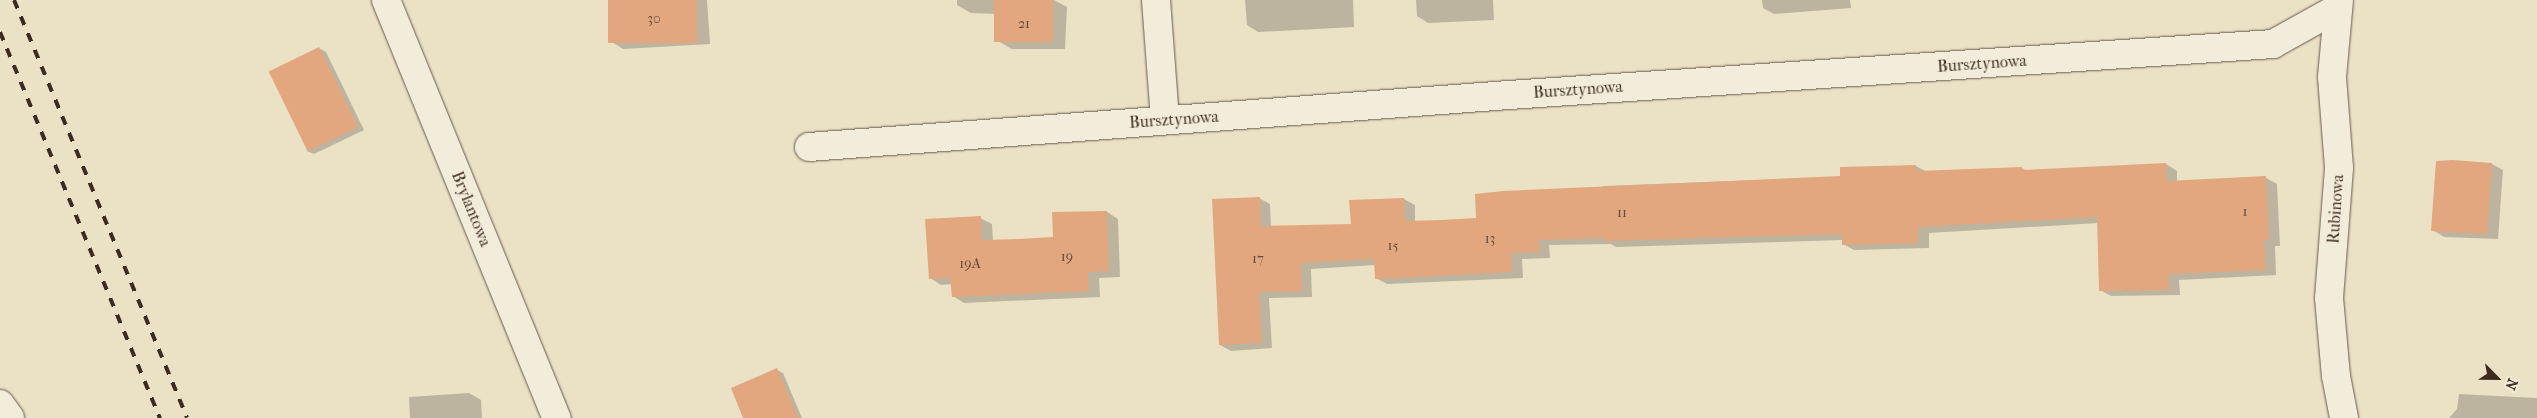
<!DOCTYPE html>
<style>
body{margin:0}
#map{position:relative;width:2537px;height:418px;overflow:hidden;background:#ebe2c6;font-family:"IM FELL French Canon",serif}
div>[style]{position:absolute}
.shadow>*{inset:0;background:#0003}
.building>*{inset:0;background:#e2a77f;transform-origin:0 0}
.roads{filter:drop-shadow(0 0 1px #68584a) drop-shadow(0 0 1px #68584a)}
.minor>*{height:28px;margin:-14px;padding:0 14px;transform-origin:14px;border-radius:14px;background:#f2ecda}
.rail>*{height:4px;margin-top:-2px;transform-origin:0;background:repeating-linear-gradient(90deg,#3d2a20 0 9px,transparent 0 18px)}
span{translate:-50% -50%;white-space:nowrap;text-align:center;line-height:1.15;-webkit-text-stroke:4px #f2ecda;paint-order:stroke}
.number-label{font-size:14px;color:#664938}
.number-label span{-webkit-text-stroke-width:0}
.street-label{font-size:16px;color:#3d2a20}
.north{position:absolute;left:2472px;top:353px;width:50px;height:50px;-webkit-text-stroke:4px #f2ecda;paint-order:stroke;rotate:113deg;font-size:14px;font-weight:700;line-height:20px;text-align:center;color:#3d2a20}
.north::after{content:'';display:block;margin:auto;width:18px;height:22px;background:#3d2a20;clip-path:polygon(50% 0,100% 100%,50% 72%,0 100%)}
</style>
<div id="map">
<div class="shadow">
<i style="clip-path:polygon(610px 0,707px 0,710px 44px,623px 49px,612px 42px)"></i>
<i style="clip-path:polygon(957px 0,1054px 0,1067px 7px,1065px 49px,1012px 49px,998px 41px,996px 14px,971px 13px,957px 5px)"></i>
<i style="clip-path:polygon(1245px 0,1353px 0,1354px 27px,1258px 32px,1247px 25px)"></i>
<i style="clip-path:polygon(1416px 0,1493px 0,1494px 20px,1428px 23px,1417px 16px)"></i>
<i style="clip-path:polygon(1762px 0,1850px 0,1851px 8px,1774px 14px,1763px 8px)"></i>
<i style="clip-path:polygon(319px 48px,326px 52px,364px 130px,314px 154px,307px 151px)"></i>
<i style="clip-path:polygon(2166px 164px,2177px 171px,2177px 182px,2266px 178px,2277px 184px,2280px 246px,2275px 246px,2276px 275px,2179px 280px,2180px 295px,2111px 296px,2100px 290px,2099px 223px,1929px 233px,1929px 248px,1854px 250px,1843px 244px,1843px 240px,1616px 247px,1611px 244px,1549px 245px,1550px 258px,1522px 259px,1523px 278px,1387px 284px,1376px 278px,1375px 265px,1311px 269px,1312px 297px,1269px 298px,1272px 348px,1231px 351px,1220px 345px,1259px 198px,1270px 204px,1271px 227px,1352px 225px,1404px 199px,1415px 205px,1415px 222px,1477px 219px,1603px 189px,1603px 186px,1841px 177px,1916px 166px,1927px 172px,2022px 168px,2027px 171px)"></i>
<i style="clip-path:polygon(2492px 164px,2503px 170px,2498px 239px,2444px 237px,2433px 230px)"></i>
<i style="clip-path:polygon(1107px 212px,1118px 219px,1120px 277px,1099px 278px,1100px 297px,964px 303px,953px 296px,952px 284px,941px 285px,930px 278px,980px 218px,992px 224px,993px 241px,1054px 238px,1053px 214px)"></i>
<i style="clip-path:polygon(777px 370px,783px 373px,802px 418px,745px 418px)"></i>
<i style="clip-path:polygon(469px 393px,481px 400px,482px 418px,410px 418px,409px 397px)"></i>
<i style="clip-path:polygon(2459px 394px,2537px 398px,2537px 418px,2449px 418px,2457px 409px)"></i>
</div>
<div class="building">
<i style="left:608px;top:0;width:89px;height:43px"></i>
<i style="left:994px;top:0;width:59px;height:42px"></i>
<i style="left:319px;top:47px;width:89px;height:56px;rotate:64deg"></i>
<i style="clip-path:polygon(2453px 160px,2492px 163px,2487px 234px,2431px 231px,2436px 161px)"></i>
<i style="clip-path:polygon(2166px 163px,2167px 181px,2266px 176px,2269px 240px,2264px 240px,2266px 270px,2169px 274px,2169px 290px,2099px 291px,2097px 217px,1918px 227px,1918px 243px,1842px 245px,1842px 234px,1604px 241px,1604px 238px,1539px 240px,1540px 252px,1511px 253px,1512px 272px,1375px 279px,1374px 259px,1301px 263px,1302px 291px,1259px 292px,1262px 343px,1219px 345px,1212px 199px,1260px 197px,1261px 226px,1351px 224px,1349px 200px,1404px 198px,1405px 221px,1441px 220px,1476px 218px,1475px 194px,1503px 191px,1840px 176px,1840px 167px,1916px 165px,1917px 171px,2022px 167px,2022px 170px)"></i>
<i style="clip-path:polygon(1107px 211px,1109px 271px,1088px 272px,1089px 291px,952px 297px,950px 278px,929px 279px,925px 219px,981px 216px,982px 240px,1018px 239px,1053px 237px,1052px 212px)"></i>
<i style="clip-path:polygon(777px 368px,798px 418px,743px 418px,731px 388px)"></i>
</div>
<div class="roads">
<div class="minor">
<i style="left:386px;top:0;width:452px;rotate:67.8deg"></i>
<i style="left:1156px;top:0;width:120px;rotate:85.7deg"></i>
<i style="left:2339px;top:0;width:77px;rotate:95.2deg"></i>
<i style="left:2332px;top:77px;width:91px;rotate:85.6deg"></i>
<i style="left:2339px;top:168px;width:130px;rotate:94.4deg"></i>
<i style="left:2329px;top:298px;width:78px;rotate:84.9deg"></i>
<i style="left:2336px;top:376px;width:43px;rotate:79.2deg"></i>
<i style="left:809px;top:147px;width:702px;rotate:-4.25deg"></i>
<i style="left:1509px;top:95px;width:766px;rotate:-3.82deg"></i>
<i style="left:2273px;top:44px;width:74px;rotate:-29deg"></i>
<i style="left:0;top:404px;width:17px;rotate:54deg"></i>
</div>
</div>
<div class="rail">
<i style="left:14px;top:0;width:452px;rotate:67.5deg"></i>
<i style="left:0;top:32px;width:418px;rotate:67.5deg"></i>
</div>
<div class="number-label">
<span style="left:654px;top:19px">30</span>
<span style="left:1024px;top:24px">21</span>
<span style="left:2245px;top:212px">1</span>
<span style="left:1622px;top:213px">11</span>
<span style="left:1490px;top:239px">13</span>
<span style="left:1393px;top:246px">15</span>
<span style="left:1067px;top:257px">19</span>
<span style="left:1258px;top:259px">17</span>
<span style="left:970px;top:264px">19A</span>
</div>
<div class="street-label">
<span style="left:1982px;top:64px;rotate:-4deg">Bursztynowa</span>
<span style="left:1578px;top:90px;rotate:-4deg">Bursztynowa</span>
<span style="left:1174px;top:120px;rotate:-4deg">Bursztynowa</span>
<span style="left:471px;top:209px;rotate:68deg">Brylantowa</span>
<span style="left:2336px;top:209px;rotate:-86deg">Rubinowa</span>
</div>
<div class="north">N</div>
</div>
